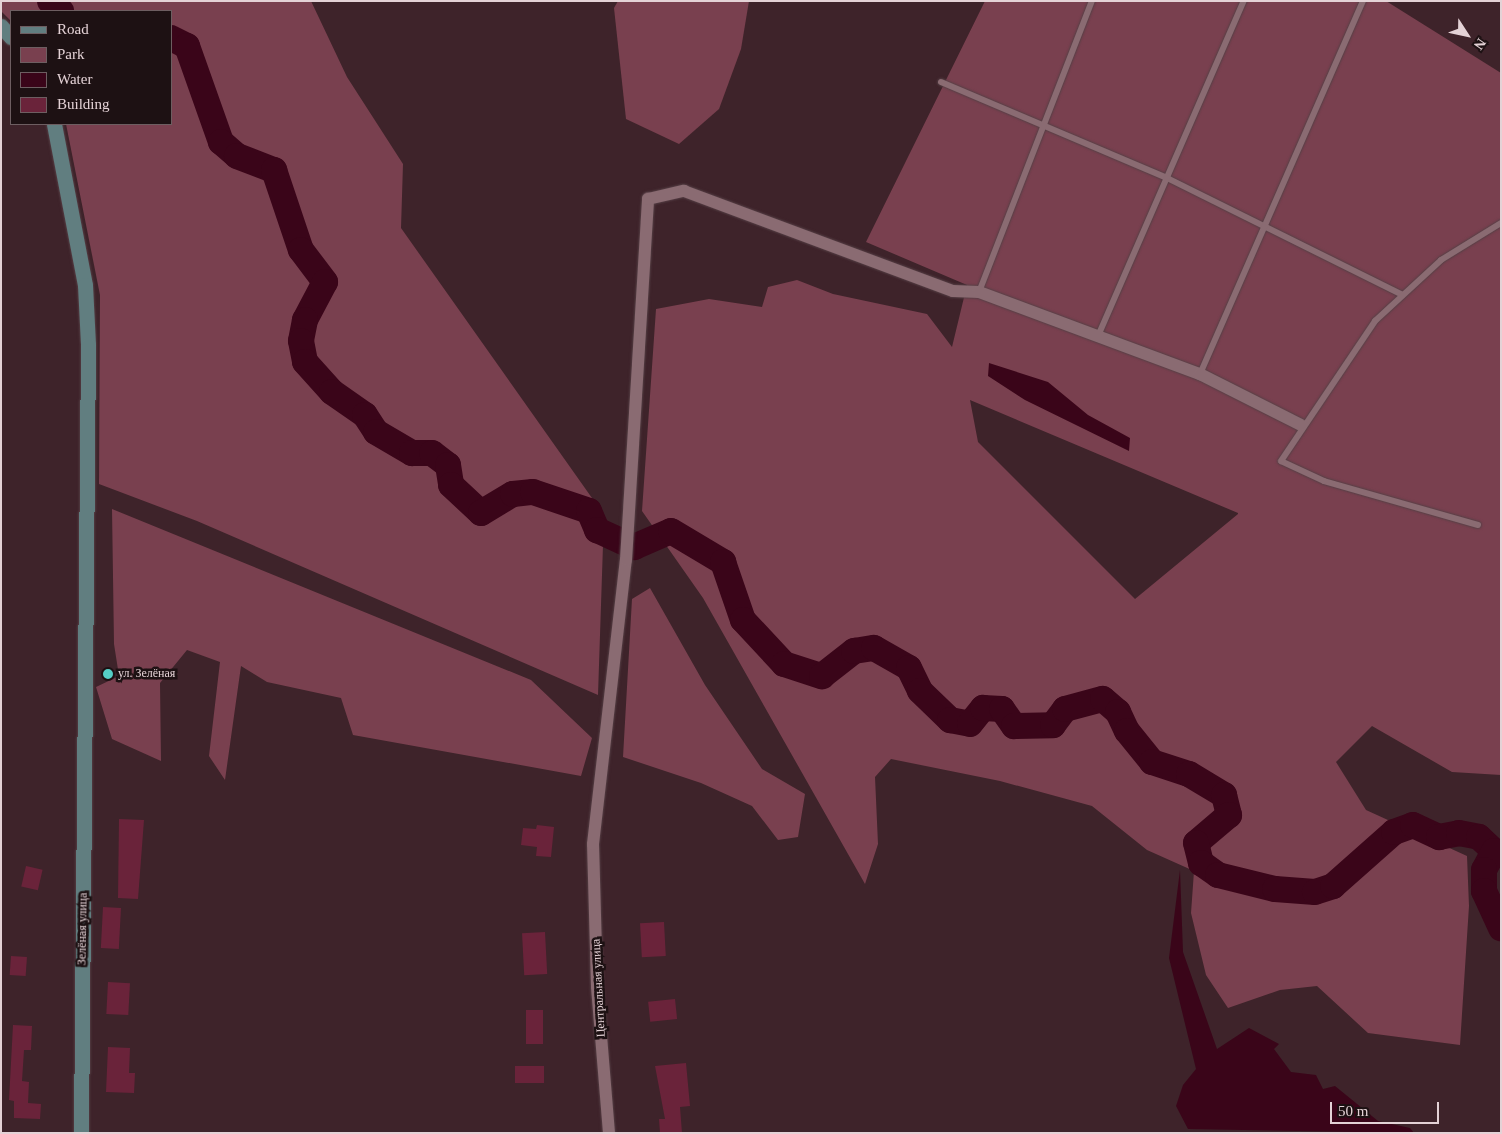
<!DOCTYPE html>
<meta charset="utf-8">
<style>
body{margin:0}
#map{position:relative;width:1502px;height:1134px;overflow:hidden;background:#3e232a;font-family:"Times New Roman",serif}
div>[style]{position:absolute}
.green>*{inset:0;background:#79404f}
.water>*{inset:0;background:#3a0519}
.river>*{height:26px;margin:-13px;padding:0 13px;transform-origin:13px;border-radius:13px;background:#3a0519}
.building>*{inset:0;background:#6a233a;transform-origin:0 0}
.roads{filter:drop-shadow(0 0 1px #553f45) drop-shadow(0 0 1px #553f45)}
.lane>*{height:6px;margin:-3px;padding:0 3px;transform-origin:3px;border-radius:3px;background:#8a6b72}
.street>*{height:12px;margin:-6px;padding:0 6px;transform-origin:6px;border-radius:6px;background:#8a6b72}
.secondary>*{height:15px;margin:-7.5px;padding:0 7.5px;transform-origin:7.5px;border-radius:7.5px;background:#617e80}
.dots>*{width:14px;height:14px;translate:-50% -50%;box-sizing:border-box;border:2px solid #1d1113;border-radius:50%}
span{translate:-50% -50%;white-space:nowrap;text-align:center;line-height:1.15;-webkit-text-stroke:5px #1d1113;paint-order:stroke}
.poi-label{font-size:12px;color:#e4d2d6}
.left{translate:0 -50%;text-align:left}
.street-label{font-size:12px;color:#e4d2d6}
.frame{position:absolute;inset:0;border:2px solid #e4d2d6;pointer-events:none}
.legend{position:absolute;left:10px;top:10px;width:162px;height:115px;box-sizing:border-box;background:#1d1113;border:1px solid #6d5e61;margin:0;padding:6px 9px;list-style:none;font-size:15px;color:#e4d2d6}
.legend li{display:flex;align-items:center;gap:10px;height:25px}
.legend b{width:25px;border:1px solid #6d5e61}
.north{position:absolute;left:1442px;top:10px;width:50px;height:50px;-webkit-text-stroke:4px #1d1113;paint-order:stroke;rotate:125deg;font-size:14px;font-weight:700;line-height:20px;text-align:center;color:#e4d2d6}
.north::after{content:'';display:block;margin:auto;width:18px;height:22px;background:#e4d2d6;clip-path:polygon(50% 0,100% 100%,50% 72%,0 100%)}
.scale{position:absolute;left:1330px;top:1102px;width:109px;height:22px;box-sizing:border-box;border:2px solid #e4d2d6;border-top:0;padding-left:6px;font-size:15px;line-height:18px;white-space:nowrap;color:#e4d2d6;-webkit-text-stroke:4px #1d1113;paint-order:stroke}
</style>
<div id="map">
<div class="green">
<i style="clip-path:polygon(1px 1px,311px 1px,347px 77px,403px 164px,401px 228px,604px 515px,598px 695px,197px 521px,99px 484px,100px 295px,66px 124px,171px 124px,171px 11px,11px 11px,11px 21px,1px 11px)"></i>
<i style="clip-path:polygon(618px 1px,749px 1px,741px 49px,719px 109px,679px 144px,626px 119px,614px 8px)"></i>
<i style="clip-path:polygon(evenodd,985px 1px,1386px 1px,1501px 73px,1501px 775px,1452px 772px,1372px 726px,1336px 762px,1366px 810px,1467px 856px,1469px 906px,1460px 1045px,1368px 1033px,1317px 986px,1280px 990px,1228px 1008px,1206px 975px,1191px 913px,1194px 871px,1147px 850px,1092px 806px,1000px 781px,891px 759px,875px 777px,878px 844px,865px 884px,703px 598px,642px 511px,656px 309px,709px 299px,762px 307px,768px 287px,797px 280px,833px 294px,927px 314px,952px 347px,967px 285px,866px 242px,985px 1px,970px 400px,1238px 513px,1238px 514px,1135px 599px,978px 442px,970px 400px)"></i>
<i style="clip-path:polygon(112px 509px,531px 680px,592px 738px,581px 776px,353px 735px,341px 698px,267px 682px,241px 666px,225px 780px,209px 756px,220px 662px,187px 650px,160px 683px,161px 761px,112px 739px,96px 687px,119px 676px,114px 644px)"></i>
<i style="clip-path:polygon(650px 588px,705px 685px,762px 769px,805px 794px,798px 837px,778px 840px,752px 806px,701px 783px,623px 757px,632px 599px)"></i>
</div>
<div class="water">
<i style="clip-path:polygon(989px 363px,1048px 382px,1088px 415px,1130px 438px,1129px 451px,1025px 400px,988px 376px)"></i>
<i style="clip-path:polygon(1180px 870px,1183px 952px,1217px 1049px,1249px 1028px,1279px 1044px,1274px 1049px,1291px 1072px,1316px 1075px,1323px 1089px,1335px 1086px,1378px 1121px,1410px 1128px,1414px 1133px,1188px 1129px,1176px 1106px,1183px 1085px,1196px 1069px,1169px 958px)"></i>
</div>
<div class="river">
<i style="left:50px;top:1px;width:15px;rotate:42deg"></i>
<i style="left:171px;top:38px;width:18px;rotate:27deg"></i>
<i style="left:187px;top:46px;width:102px;rotate:70.5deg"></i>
<i style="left:221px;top:142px;width:21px;rotate:41deg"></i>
<i style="left:237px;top:156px;width:40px;rotate:21deg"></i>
<i style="left:274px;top:170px;width:84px;rotate:71.4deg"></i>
<i style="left:301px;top:250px;width:40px;rotate:53deg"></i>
<i style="left:325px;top:282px;width:43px;rotate:117.8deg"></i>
<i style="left:305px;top:320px;width:21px;rotate:101deg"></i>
<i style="left:301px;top:341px;width:21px;rotate:79deg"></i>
<i style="left:305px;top:362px;width:40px;rotate:48deg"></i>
<i style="left:332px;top:392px;width:40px;rotate:34.9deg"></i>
<i style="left:365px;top:415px;width:20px;rotate:57deg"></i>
<i style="left:376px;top:432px;width:42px;rotate:30.3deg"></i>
<i style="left:412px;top:453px;width:20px"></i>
<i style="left:432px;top:453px;width:20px;rotate:37deg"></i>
<i style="left:448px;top:465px;width:20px;rotate:81deg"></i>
<i style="left:451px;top:485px;width:41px;rotate:43deg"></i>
<i style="left:481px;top:513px;width:37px;rotate:-31deg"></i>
<i style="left:513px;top:494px;width:20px;rotate:-6deg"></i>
<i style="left:533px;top:492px;width:59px;rotate:18.7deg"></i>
<i style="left:589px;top:511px;width:21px;rotate:67deg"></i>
<i style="left:597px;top:530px;width:41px;rotate:24.7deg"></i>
<i style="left:634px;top:547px;width:40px;rotate:-23.4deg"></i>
<i style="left:671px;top:531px;width:61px;rotate:30.8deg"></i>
<i style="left:723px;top:562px;width:61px;rotate:71deg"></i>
<i style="left:743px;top:620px;width:60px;rotate:47deg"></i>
<i style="left:784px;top:664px;width:40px;rotate:18deg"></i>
<i style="left:822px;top:676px;width:41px;rotate:-38deg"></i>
<i style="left:854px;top:651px;width:20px;rotate:-9deg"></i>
<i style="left:874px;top:648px;width:40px;rotate:29.7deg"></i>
<i style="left:909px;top:668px;width:25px;rotate:64deg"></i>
<i style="left:920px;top:691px;width:42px;rotate:44deg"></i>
<i style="left:950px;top:720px;width:20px;rotate:11deg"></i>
<i style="left:970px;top:724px;width:21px;rotate:-51deg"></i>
<i style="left:983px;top:708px;width:19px;rotate:3deg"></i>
<i style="left:1002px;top:709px;width:21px;rotate:55deg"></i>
<i style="left:1014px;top:726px;width:39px;rotate:-1deg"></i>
<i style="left:1053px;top:725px;width:20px;rotate:-53deg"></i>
<i style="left:1065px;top:709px;width:39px;rotate:-15deg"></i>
<i style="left:1103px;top:699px;width:20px;rotate:41deg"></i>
<i style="left:1118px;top:712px;width:21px;rotate:65deg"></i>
<i style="left:1127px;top:731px;width:40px;rotate:51deg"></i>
<i style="left:1152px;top:762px;width:39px;rotate:18deg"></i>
<i style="left:1189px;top:774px;width:41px;rotate:31deg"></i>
<i style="left:1224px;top:795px;width:21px;rotate:76deg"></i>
<i style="left:1229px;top:815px;width:43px;rotate:139.7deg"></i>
<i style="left:1196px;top:843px;width:21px;rotate:76deg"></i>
<i style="left:1201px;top:863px;width:21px;rotate:35deg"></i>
<i style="left:1218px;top:875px;width:59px;rotate:13.8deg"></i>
<i style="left:1275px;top:889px;width:40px;rotate:4.3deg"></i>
<i style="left:1315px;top:892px;width:19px;rotate:-18deg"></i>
<i style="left:1333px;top:886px;width:81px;rotate:-41.5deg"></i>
<i style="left:1394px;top:832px;width:20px;rotate:-20deg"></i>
<i style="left:1413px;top:825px;width:29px;rotate:25deg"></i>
<i style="left:1439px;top:837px;width:20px;rotate:-11deg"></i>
<i style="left:1459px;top:833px;width:20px;rotate:11deg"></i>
<i style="left:1479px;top:837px;width:21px;rotate:43deg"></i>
<i style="left:1494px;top:851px;width:21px;rotate:118deg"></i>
<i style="left:1484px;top:870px;width:21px;rotate:90deg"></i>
<i style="left:1484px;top:891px;width:41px;rotate:65.3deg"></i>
</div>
<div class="building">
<i style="clip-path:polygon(119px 819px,144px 820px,138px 899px,118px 898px)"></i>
<i style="clip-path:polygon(537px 825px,554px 827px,551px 857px,536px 856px,537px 847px,521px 845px,523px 828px,536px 829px)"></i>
<i style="left:26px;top:866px;width:17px;height:21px;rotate:13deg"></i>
<i style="left:103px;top:907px;width:18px;height:41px;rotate:3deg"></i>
<i style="left:664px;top:922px;width:34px;height:24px;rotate:87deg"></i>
<i style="left:545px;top:932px;width:42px;height:23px;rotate:87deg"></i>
<i style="left:11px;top:956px;width:16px;height:19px;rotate:4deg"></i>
<i style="left:108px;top:982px;width:22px;height:32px;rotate:3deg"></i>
<i style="left:675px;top:999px;width:20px;height:27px;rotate:84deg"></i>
<i style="left:526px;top:1010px;width:17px;height:34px"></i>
<i style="clip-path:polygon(13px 1025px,32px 1026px,31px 1050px,24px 1050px,22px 1081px,29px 1082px,28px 1103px,41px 1104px,40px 1119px,14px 1118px,14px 1101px,9px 1100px)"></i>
<i style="clip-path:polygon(108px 1047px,130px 1048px,129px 1073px,135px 1073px,134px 1093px,106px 1092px)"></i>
<i style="clip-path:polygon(686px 1063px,690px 1106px,680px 1107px,682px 1133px,660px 1133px,659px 1119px,665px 1119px,655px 1066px)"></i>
<i style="left:544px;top:1066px;width:17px;height:29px;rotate:90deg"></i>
</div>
<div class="roads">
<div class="lane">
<i style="left:941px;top:82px;width:246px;rotate:23deg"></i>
<i style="left:1167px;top:178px;width:263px;rotate:26.4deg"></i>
<i style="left:979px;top:292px;width:312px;rotate:-68.8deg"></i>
<i style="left:1098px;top:336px;width:365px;rotate:-66.5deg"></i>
<i style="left:1200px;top:374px;width:407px;rotate:-66.4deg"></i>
<i style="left:1478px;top:525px;width:160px;rotate:-164.1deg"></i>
<i style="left:1324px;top:481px;width:47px;rotate:-155.1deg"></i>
<i style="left:1281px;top:461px;width:169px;rotate:-56.1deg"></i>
<i style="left:1375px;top:321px;width:90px;rotate:-42.7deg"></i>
<i style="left:1441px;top:260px;width:70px;rotate:-31.7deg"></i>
</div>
<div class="street">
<i style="left:609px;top:1133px;width:147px;rotate:-94.7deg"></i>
<i style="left:597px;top:986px;width:142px;rotate:-91.6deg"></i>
<i style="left:593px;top:844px;width:286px;rotate:-83.4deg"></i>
<i style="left:626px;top:560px;width:362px;rotate:-86.5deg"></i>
<i style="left:648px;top:199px;width:37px;rotate:-13deg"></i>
<i style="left:684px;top:191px;width:287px;rotate:20.4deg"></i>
<i style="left:953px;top:291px;width:26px;rotate:2deg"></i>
<i style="left:979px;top:292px;width:236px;rotate:20.4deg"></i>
<i style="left:1200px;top:374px;width:113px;rotate:26.8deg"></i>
</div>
<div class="secondary">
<i style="left:1px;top:26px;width:15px;rotate:48deg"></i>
<i style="left:54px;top:124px;width:164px;rotate:79.1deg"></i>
<i style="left:85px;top:285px;width:60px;rotate:87.1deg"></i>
<i style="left:88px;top:345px;width:788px;rotate:90.51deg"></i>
</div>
</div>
<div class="dots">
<i style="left:108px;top:674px;background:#55cec5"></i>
</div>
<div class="poi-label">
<span class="left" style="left:118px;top:674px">ул. Зелёная</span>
</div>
<div class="street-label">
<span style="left:83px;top:929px;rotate:-89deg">Зелёная улица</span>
<span style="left:599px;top:988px;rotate:-93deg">Центральная улица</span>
</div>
<div class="frame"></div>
<ul class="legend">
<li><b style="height:6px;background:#617e80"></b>Road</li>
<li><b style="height:14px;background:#79404f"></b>Park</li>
<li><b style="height:14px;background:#3a0519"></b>Water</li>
<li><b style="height:14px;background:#6a233a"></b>Building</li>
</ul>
<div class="north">N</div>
<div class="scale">50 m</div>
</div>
